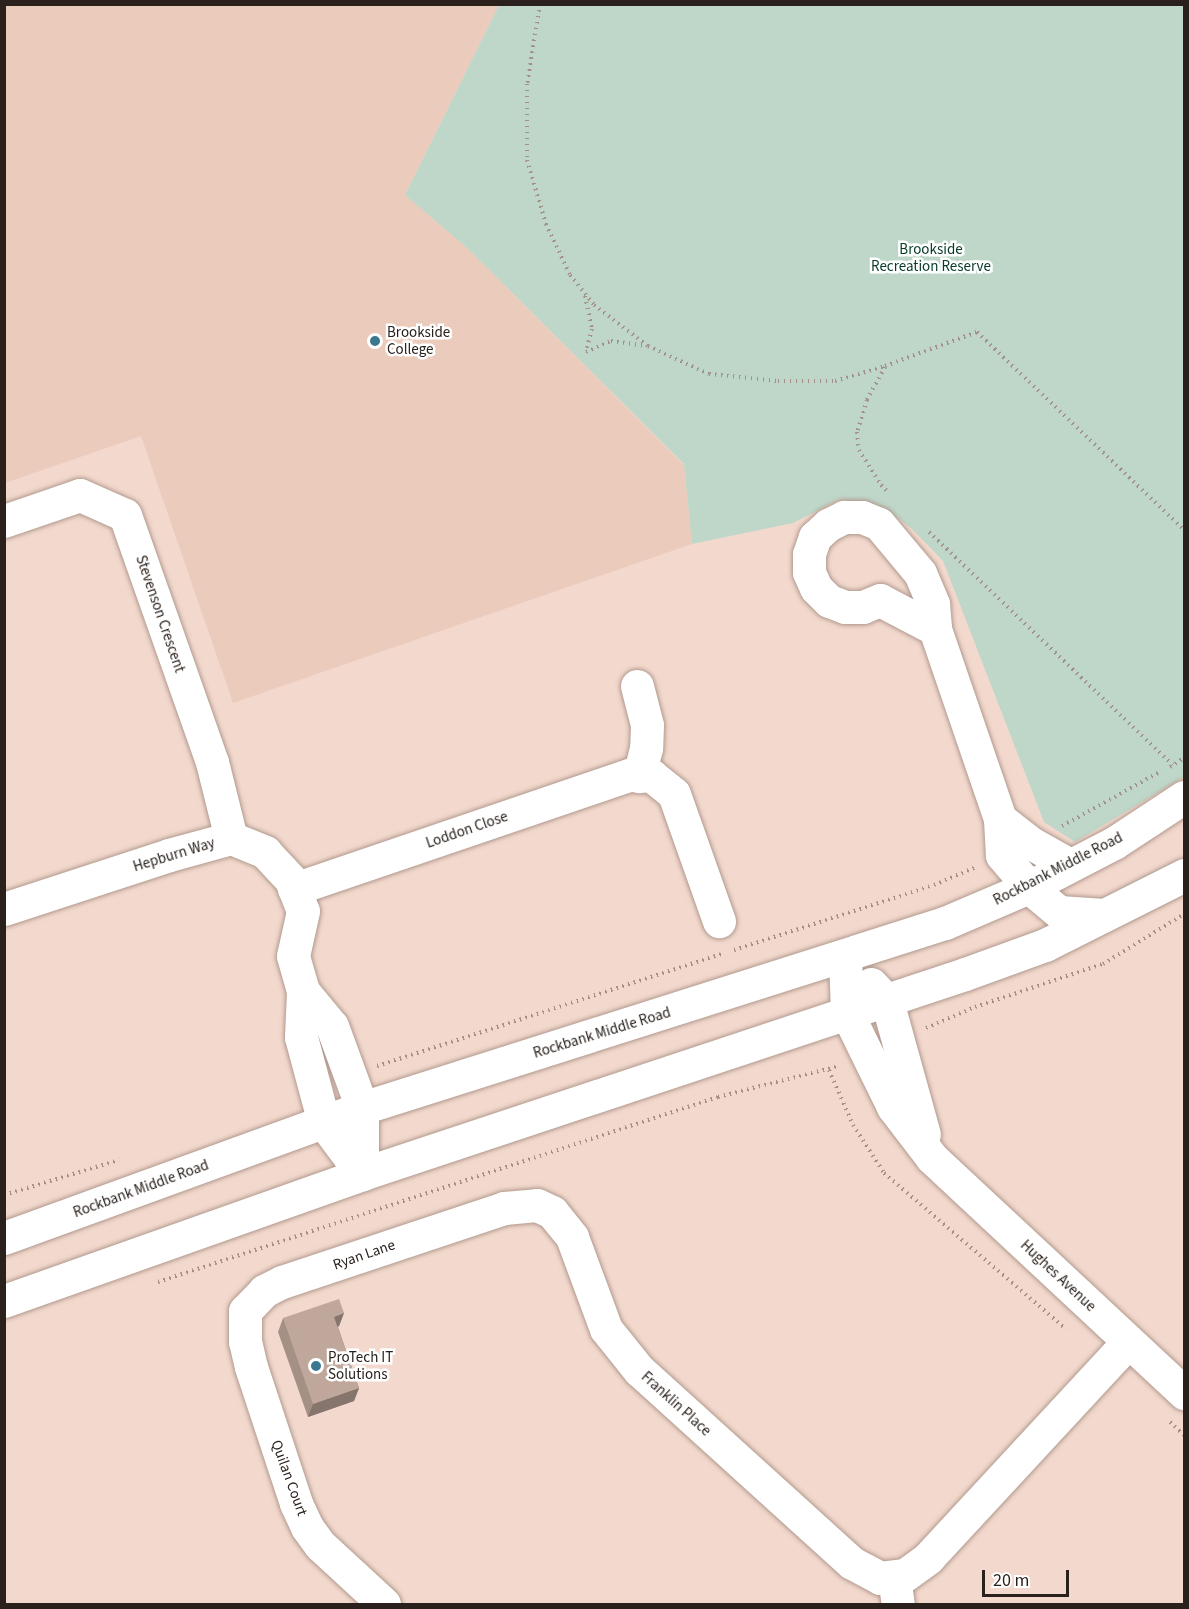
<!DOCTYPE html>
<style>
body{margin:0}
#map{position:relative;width:1189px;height:1609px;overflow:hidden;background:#f3d9cd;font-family:"Source Sans 3",sans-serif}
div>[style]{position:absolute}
.built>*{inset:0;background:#ebcbbb}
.green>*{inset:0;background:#bfd7c9}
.path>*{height:4px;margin-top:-2px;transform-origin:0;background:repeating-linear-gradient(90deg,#a39086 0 1.5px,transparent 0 6px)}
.roads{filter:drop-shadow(0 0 2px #b1998e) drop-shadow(0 0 2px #b1998e)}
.minor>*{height:33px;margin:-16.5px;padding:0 16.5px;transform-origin:16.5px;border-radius:16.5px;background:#fff}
.wall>*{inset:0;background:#a49085}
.shaded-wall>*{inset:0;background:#86756c}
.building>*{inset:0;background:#bfa79b}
.dots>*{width:16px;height:16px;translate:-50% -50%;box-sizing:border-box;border:3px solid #fff;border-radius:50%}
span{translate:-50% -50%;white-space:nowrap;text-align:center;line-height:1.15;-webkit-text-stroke:5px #fff;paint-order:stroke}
.park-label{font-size:15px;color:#063b26}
.poi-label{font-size:15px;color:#2a211c}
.left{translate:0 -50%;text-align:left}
.street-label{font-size:15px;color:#2a211c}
.frame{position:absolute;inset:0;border:6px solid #2a211c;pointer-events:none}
.scale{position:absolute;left:982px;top:1570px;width:87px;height:27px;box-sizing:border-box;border:3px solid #2a211c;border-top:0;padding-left:8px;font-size:18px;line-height:21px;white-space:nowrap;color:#2a211c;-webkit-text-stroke:4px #fff;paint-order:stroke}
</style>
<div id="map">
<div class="built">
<i style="clip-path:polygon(4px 5px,499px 5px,405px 195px,466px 247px,684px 465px,692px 544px,233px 703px,141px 436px,5px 483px)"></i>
</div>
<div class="green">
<i style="clip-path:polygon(499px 5px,1184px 5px,1184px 777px,1075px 842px,1044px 822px,943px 561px,912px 529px,883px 507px,838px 500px,793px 523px,692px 544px,684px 464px,466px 247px,405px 195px)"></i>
</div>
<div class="path">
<i style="left:540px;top:4px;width:81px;rotate:99.2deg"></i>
<i style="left:527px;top:84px;width:76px;rotate:90deg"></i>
<i style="left:527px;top:160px;width:67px;rotate:73.5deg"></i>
<i style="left:546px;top:224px;width:56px;rotate:64.8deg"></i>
<i style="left:570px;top:275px;width:38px;rotate:51deg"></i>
<i style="left:594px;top:305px;width:68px;rotate:37.2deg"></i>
<i style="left:648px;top:346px;width:67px;rotate:24.7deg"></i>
<i style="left:709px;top:374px;width:69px;rotate:5.8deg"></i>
<i style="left:778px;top:381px;width:57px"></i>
<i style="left:835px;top:381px;width:52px;rotate:-16.7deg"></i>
<i style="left:885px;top:366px;width:98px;rotate:-20.3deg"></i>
<i style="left:977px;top:332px;width:286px;rotate:43.7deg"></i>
<i style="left:585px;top:296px;width:34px;rotate:78deg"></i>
<i style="left:592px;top:329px;width:24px;rotate:105deg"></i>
<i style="left:586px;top:352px;width:27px;rotate:-24deg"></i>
<i style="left:611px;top:341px;width:34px;rotate:8deg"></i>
<i style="left:885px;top:367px;width:38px;rotate:119deg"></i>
<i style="left:867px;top:400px;width:34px;rotate:107deg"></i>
<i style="left:857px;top:432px;width:18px;rotate:84deg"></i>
<i style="left:859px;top:450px;width:41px;rotate:57.8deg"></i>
<i style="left:881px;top:485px;width:11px;rotate:45deg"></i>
<i style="left:929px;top:532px;width:337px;rotate:43.7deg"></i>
<i style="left:1170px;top:767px;width:17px;rotate:-33deg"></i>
<i style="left:1062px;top:826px;width:112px;rotate:-28.9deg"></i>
<i style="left:734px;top:950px;width:210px;rotate:-18deg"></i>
<i style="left:934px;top:885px;width:46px;rotate:-23.2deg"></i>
<i style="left:926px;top:1028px;width:53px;rotate:-23.2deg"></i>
<i style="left:975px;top:1007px;width:135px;rotate:-18.6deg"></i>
<i style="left:1103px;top:964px;width:95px;rotate:-31.7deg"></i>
<i style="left:377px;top:1066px;width:365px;rotate:-18deg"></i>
<i style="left:829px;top:1070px;width:60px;rotate:66.4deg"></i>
<i style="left:853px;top:1125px;width:57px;rotate:57.1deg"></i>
<i style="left:884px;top:1173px;width:240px;rotate:40.6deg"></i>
<i style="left:4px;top:1195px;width:120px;rotate:-16.9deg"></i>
<i style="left:158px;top:1282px;width:590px;rotate:-18.28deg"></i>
<i style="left:718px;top:1097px;width:125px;rotate:-14.4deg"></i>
<i style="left:1170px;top:1422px;width:19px;rotate:43deg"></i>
</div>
<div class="roads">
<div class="minor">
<i style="left:4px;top:521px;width:80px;rotate:-18.9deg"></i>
<i style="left:80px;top:495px;width:49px;rotate:24deg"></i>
<i style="left:125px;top:515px;width:262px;rotate:70.6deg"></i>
<i style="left:212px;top:762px;width:78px;rotate:76deg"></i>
<i style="left:935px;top:629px;width:62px;rotate:-152.2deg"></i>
<i style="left:880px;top:600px;width:18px;rotate:158deg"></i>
<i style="left:863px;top:607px;width:18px;rotate:180deg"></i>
<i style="left:845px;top:607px;width:17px;rotate:-159deg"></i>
<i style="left:829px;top:601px;width:18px;rotate:-135deg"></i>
<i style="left:816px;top:588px;width:17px;rotate:-114deg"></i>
<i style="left:809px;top:572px;width:18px;rotate:-90deg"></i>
<i style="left:809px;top:554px;width:18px;rotate:-71deg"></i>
<i style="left:815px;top:537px;width:18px;rotate:-43deg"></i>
<i style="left:828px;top:525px;width:18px;rotate:-27deg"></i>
<i style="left:844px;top:517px;width:18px"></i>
<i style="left:862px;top:517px;width:18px;rotate:22deg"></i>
<i style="left:879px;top:524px;width:64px;rotate:50.1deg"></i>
<i style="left:920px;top:573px;width:34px;rotate:67deg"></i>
<i style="left:933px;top:604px;width:25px;rotate:85deg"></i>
<i style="left:935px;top:629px;width:201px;rotate:71.1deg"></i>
<i style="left:1000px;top:819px;width:36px;rotate:87deg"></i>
<i style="left:1002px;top:855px;width:42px;rotate:49.8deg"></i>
<i style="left:1029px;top:887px;width:39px;rotate:40deg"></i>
<i style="left:1059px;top:912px;width:45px;rotate:3.8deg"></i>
<i style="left:637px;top:686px;width:40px;rotate:75.6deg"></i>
<i style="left:647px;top:725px;width:23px;rotate:92deg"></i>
<i style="left:646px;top:748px;width:29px;rotate:104deg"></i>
<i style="left:1000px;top:819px;width:39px;rotate:38deg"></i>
<i style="left:1031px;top:843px;width:45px;rotate:29.4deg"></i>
<i style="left:294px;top:889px;width:354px;rotate:-18.8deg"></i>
<i style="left:629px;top:775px;width:23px;rotate:2deg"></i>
<i style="left:652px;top:776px;width:28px;rotate:39deg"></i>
<i style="left:674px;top:794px;width:135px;rotate:70.5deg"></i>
<i style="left:4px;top:909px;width:174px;rotate:-18.1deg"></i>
<i style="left:169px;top:855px;width:64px;rotate:-15.3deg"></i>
<i style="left:231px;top:838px;width:37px;rotate:22deg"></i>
<i style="left:265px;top:852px;width:38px;rotate:47deg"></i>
<i style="left:291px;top:880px;width:33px;rotate:69deg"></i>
<i style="left:303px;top:911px;width:46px;rotate:102.5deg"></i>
<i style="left:293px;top:956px;width:36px;rotate:74deg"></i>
<i style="left:303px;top:991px;width:46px;rotate:92.5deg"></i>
<i style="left:301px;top:1037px;width:89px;rotate:75deg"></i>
<i style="left:324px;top:1123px;width:64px;rotate:53.3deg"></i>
<i style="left:845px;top:956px;width:57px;rotate:88deg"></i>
<i style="left:847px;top:1013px;width:105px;rotate:63.9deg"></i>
<i style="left:893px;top:1107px;width:64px;rotate:52.6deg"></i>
<i style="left:932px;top:1158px;width:345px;rotate:43deg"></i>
<i style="left:871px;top:984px;width:23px;rotate:47deg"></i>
<i style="left:887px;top:1001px;width:138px;rotate:74.5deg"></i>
<i style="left:303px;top:991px;width:45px;rotate:50.4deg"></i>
<i style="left:332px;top:1026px;width:87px;rotate:69.9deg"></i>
<i style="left:362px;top:1108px;width:66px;rotate:90deg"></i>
<i style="left:4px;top:1238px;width:381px;rotate:-20deg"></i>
<i style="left:362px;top:1108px;width:612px;rotate:-17.61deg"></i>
<i style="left:945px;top:923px;width:91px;rotate:-23.2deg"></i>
<i style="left:1029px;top:887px;width:96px;rotate:-27.4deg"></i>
<i style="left:1114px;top:843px;width:84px;rotate:-33.3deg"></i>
<i style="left:4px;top:1301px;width:380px;rotate:-19.5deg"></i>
<i style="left:362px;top:1174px;width:635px;rotate:-18.35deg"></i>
<i style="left:965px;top:974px;width:85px;rotate:-19.9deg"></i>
<i style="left:1045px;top:945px;width:156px;rotate:-26.7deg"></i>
<i style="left:894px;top:1577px;width:27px;rotate:82deg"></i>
<i style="left:384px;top:1604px;width:87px;rotate:-137.3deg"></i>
<i style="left:320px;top:1545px;width:22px;rotate:-126deg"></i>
<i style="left:307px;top:1527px;width:26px;rotate:-115deg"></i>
<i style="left:296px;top:1503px;width:143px;rotate:-108.3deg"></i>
<i style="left:251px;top:1367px;width:26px;rotate:-103deg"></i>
<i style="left:245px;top:1342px;width:31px;rotate:-90deg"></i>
<i style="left:245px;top:1311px;width:28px;rotate:-46deg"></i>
<i style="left:264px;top:1291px;width:20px;rotate:-27deg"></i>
<i style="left:282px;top:1282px;width:234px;rotate:-18.4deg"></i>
<i style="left:504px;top:1208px;width:33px;rotate:-5deg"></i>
<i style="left:537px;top:1205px;width:17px;rotate:25deg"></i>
<i style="left:552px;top:1212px;width:32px;rotate:51deg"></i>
<i style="left:572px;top:1237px;width:98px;rotate:69.7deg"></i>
<i style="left:606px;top:1329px;width:53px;rotate:51.2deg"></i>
<i style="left:639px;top:1370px;width:287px;rotate:42.2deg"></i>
<i style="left:852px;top:1563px;width:32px;rotate:28deg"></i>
<i style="left:880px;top:1578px;width:25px;rotate:-7deg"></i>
<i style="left:905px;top:1575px;width:29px;rotate:-36deg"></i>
<i style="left:928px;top:1558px;width:294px;rotate:-47.2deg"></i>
</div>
</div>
<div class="wall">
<i style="clip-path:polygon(344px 1313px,339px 1326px,338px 1327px,359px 1388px,354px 1401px,308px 1417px,278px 1332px,283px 1318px)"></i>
</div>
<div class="shaded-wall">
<i style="clip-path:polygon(344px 1313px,339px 1326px,329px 1330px,334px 1317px)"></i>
<i style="clip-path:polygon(359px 1388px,354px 1401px,308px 1417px,313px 1404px)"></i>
</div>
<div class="building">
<i style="clip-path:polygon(339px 1299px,344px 1313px,334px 1317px,359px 1388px,313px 1404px,283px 1318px)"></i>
</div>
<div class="dots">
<i style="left:375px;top:341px;background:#3b778e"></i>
<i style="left:316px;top:1366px;background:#3b778e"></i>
</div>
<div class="park-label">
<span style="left:931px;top:258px">Brookside<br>Recreation Reserve</span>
</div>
<div class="poi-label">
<span class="left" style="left:387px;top:341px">Brookside<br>College</span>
<span class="left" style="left:328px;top:1366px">ProTech IT<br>Solutions</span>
</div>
<div class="street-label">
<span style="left:160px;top:614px;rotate:71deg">Stevenson Crescent</span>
<span style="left:467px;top:830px;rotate:-19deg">Loddon Close</span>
<span style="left:174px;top:855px;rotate:-17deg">Hepburn Way</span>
<span style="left:1058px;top:869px;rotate:-27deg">Rockbank Middle Road</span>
<span style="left:602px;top:1033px;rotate:-17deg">Rockbank Middle Road</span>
<span style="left:141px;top:1189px;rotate:-20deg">Rockbank Middle Road</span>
<span style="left:364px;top:1255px;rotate:-19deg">Ryan Lane</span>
<span style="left:1058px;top:1276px;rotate:43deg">Hughes Avenue</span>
<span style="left:676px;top:1404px;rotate:42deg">Franklin Place</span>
<span style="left:289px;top:1478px;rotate:70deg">Quilan Court</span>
</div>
<div class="frame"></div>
<div class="scale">20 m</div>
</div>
